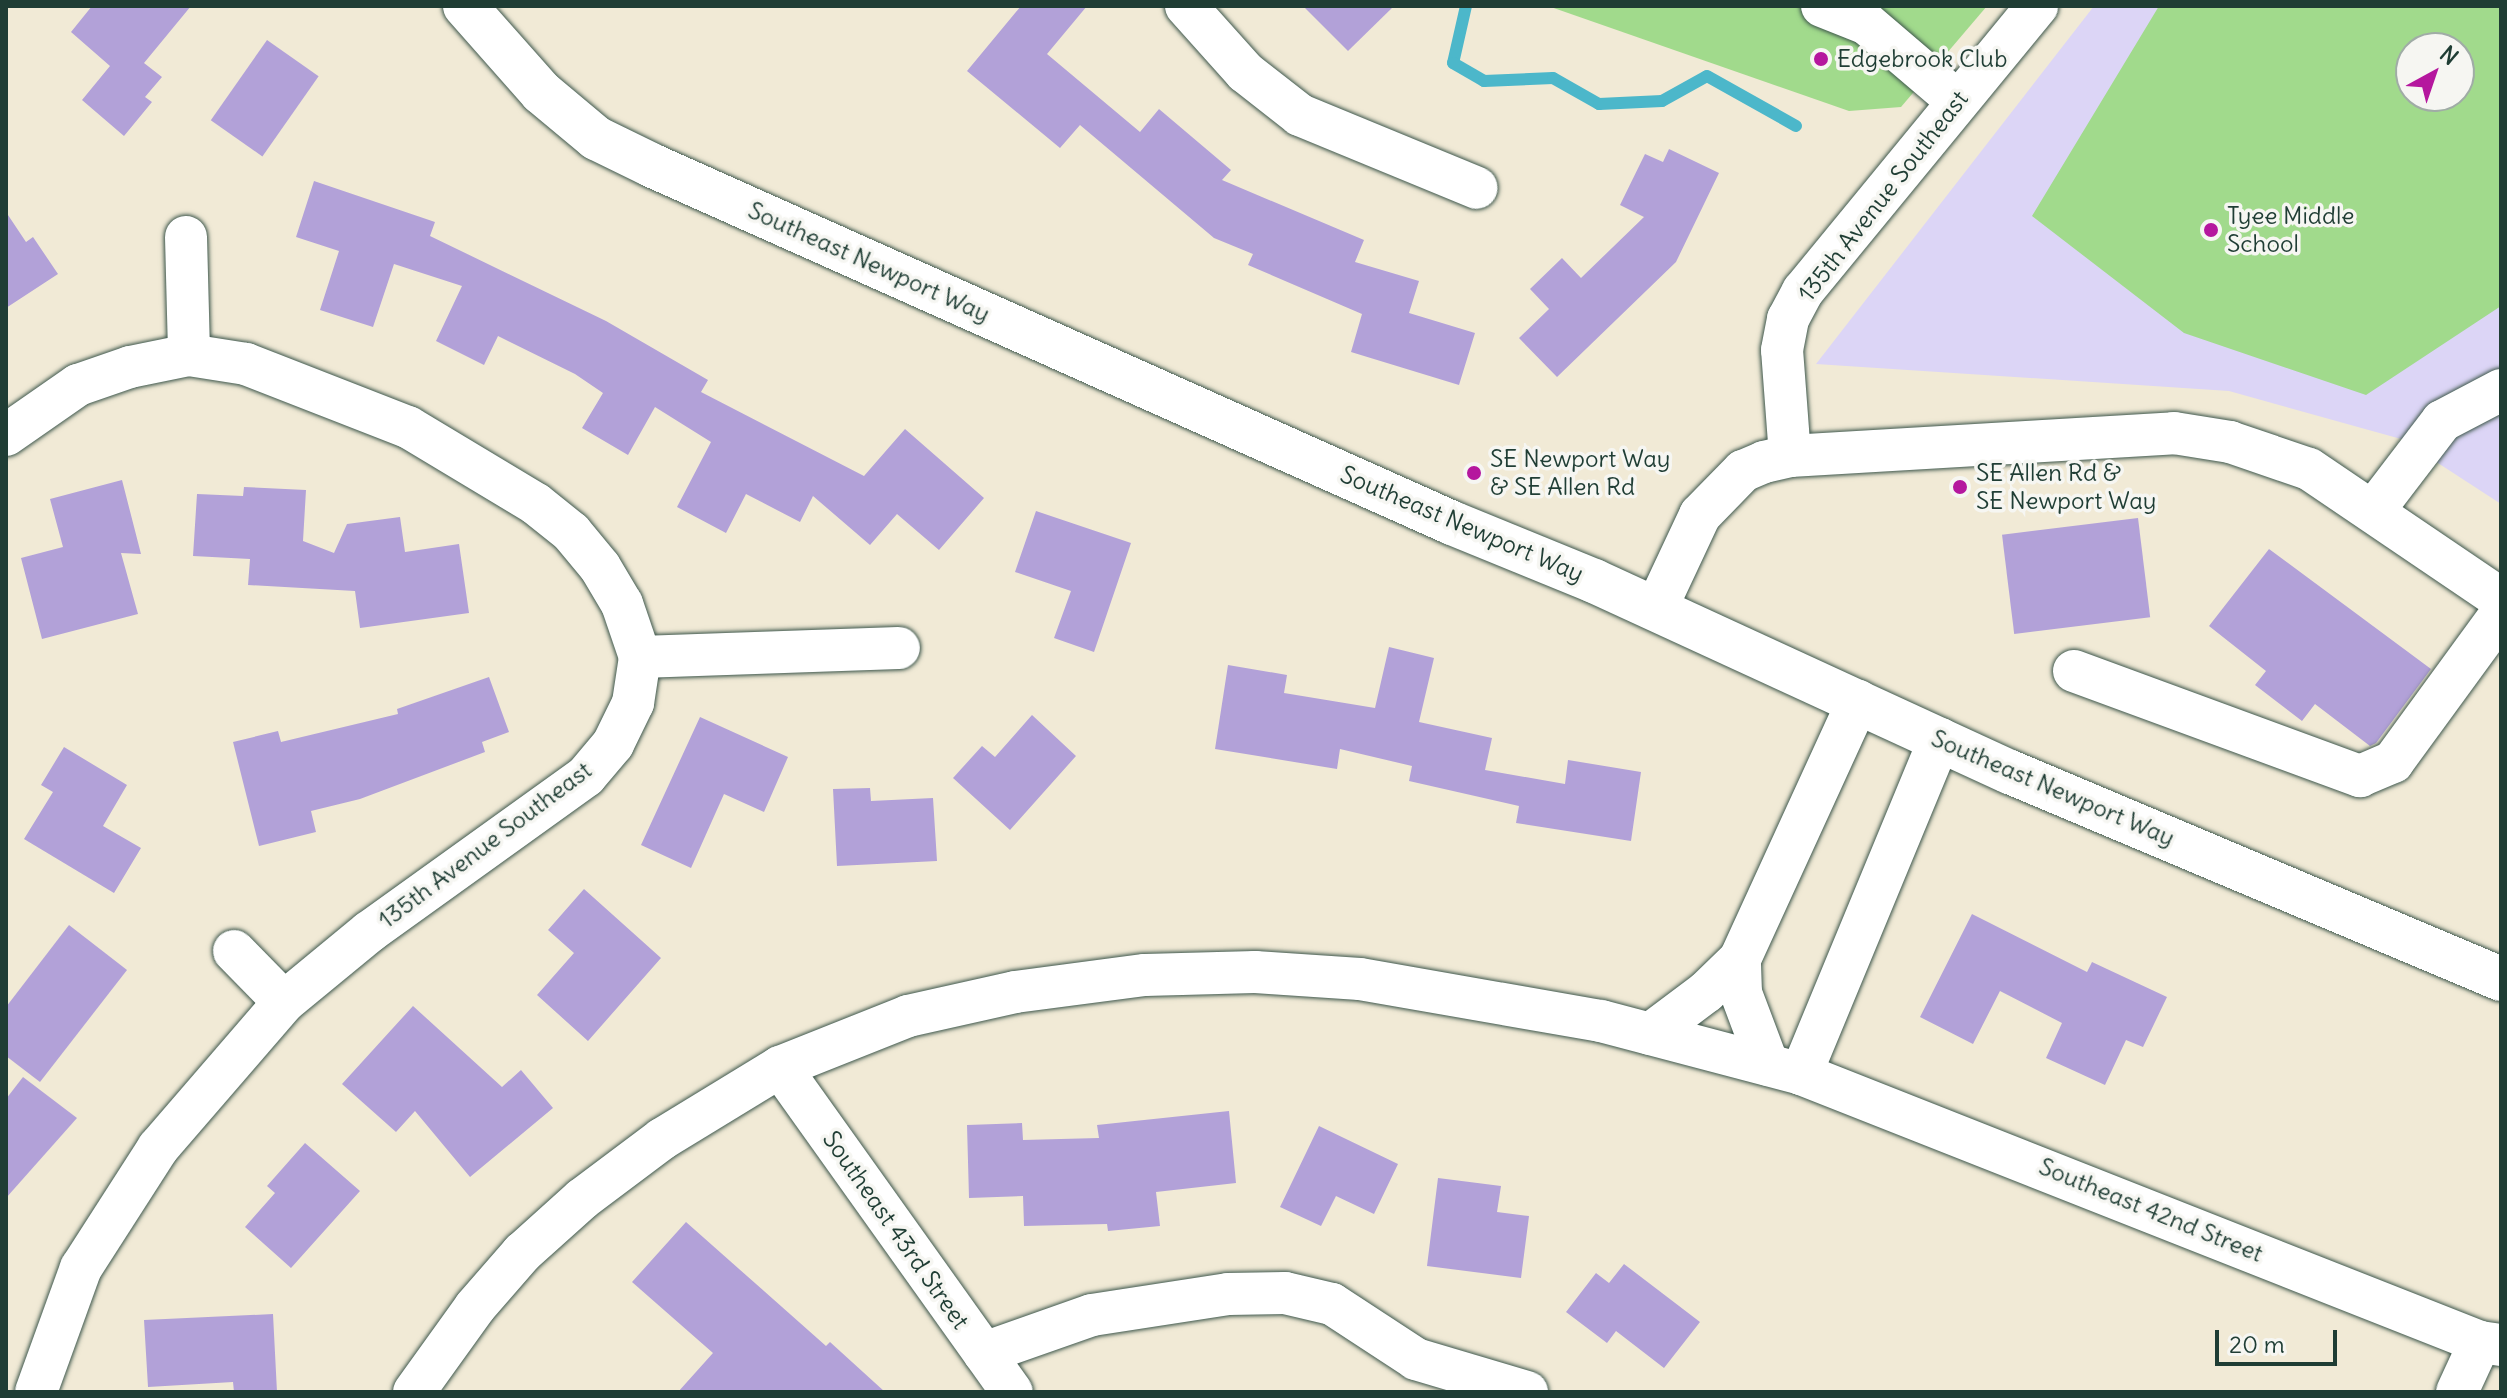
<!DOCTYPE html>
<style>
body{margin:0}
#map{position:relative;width:2507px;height:1398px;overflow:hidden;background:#f1ead6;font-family:Delius,sans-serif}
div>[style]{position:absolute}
.built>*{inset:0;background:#dcd5f6}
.green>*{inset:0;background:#a1da8c}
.stream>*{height:12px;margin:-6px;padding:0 6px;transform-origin:6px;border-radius:6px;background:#4cb7ca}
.building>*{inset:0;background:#b2a1d8;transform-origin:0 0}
.roads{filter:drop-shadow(0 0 2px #3e574c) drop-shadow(0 0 2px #3e574c)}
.minor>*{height:42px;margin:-21px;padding:0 21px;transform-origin:21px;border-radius:21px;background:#fff}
.major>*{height:44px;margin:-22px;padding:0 22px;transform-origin:22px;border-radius:22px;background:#fff}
.dots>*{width:22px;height:22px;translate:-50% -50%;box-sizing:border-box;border:4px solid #f6f6f2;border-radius:50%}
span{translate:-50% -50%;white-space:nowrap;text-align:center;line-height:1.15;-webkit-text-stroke:7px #f6f6f2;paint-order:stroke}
.poi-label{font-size:24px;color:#1f3d34}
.left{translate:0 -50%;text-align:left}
.street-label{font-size:24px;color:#1f3d34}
.frame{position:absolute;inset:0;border:8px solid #1f3d34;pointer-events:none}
.north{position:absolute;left:2395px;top:32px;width:80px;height:80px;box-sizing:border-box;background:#f6f6f2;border:2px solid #a0aca6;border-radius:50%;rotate:40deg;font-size:22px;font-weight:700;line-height:32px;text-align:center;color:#1f3d34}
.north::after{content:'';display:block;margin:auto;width:28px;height:36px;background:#b5179e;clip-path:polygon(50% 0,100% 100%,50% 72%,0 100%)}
.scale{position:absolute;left:2215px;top:1330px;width:122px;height:36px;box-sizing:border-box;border:4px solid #1f3d34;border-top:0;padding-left:10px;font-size:24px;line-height:28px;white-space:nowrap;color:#1f3d34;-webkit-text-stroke:6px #f6f6f2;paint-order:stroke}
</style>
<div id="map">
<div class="built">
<i style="clip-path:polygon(evenodd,2094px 6px,2501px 6px,2501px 504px,2401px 439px,2229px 391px,1816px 364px,2094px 6px,2411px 48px,2459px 48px,2459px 96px,2411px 96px,2411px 48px)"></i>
</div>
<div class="green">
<i style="clip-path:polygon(1548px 6px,1987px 6px,1901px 107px,1849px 111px)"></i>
<i style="clip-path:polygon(evenodd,2159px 6px,2501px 6px,2501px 306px,2366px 395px,2184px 333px,2032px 216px,2159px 6px,2411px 48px,2459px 48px,2459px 96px,2411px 96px,2411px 48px)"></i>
</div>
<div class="stream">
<i style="left:1466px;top:6px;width:58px;rotate:102.8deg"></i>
<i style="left:1453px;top:63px;width:36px;rotate:30deg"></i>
<i style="left:1484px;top:81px;width:69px;rotate:-2.5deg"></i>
<i style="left:1553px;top:78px;width:53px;rotate:29.5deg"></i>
<i style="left:1599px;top:104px;width:63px;rotate:-2.7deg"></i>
<i style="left:1662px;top:101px;width:51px;rotate:-29.1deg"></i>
<i style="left:1707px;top:76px;width:102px;rotate:29.3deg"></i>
</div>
<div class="building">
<i style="clip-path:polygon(92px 6px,191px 6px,144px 63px,162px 77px,145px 97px,152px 102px,124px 136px,82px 100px,110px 66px,71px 32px)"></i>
<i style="clip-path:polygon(1021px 6px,1087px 6px,1047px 54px,1140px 132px,1159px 109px,1231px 170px,1222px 180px,1364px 240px,1355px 262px,1419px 281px,1409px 313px,1475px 333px,1459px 385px,1351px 352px,1362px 314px,1248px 265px,1253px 254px,1214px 238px,1080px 125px,1060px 148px,967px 71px)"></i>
<i style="clip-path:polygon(1303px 6px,1394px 6px,1348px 51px)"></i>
<i style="left:267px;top:40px;width:63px;height:98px;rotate:35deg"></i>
<i style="clip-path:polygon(1669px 149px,1719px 173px,1676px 262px,1557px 377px,1519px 338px,1549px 309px,1530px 289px,1562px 258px,1581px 278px,1644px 217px,1620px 205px,1645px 154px,1663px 162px)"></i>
<i style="clip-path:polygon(314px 181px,435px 222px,430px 236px,606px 321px,708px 380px,701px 392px,864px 476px,905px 429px,984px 498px,939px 550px,897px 514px,870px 545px,813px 496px,800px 522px,746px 494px,726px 533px,677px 507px,711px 442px,655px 407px,628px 455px,582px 428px,603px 393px,575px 374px,498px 336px,484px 365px,436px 341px,462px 286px,394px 264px,373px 327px,320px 310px,339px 251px,296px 237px)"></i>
<i style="clip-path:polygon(6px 212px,26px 242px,33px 237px,58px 274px,6px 308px)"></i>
<i style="clip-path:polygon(122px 480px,141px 554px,121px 553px,138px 614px,42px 639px,21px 558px,63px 547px,50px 499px)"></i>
<i style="clip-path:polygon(244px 487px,306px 490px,303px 541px,334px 553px,347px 524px,400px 517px,405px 552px,459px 544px,469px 613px,360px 628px,355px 591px,248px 585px,250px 559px,193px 556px,197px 494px,243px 496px)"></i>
<i style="clip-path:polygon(1036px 511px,1131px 543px,1094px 652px,1054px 638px,1071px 591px,1015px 572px)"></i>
<i style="left:2138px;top:518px;width:100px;height:137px;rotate:83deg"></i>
<i style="clip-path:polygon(2269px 549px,2431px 669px,2376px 743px,2370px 746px,2315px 704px,2302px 721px,2255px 685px,2266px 671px,2209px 626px)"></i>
<i style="clip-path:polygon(1389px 647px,1434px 658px,1419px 722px,1492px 738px,1485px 770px,1565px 784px,1568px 760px,1641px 772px,1631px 841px,1516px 823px,1519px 806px,1409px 781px,1412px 766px,1340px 749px,1337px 769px,1215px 749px,1228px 665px,1287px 675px,1284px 693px,1375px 708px)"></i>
<i style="clip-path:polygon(489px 677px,509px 732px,482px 742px,485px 752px,360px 799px,311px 811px,316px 832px,259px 846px,233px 742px,278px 731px,281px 742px,398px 714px,397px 709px)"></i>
<i style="clip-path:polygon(1032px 715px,1076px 756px,1010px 830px,953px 778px,982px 746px,995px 757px)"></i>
<i style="clip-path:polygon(700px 717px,788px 757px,764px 812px,724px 794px,691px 868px,641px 845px)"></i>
<i style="clip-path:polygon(64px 747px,127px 785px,103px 826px,141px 848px,114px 893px,24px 839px,53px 792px,41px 785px)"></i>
<i style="clip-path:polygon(870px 788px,871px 801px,933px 798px,937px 861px,837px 866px,833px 789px)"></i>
<i style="clip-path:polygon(584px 889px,661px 958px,588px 1041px,537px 995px,574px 953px,548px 930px)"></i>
<i style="clip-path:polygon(1972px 914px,2087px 972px,2092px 962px,2167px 997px,2143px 1047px,2126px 1040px,2105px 1085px,2046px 1058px,2062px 1023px,2000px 991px,1973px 1044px,1920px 1017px)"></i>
<i style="clip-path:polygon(69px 925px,127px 970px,40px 1082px,6px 1056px,6px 1007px)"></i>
<i style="clip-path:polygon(413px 1006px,502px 1087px,521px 1070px,553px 1108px,470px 1177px,415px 1111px,396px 1132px,342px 1084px)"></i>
<i style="clip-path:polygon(23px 1077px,77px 1118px,6px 1198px,6px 1099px)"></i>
<i style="clip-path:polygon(1229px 1111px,1236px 1183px,1156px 1192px,1160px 1226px,1108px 1231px,1107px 1224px,1024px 1226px,1023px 1196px,969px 1198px,967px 1125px,1022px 1123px,1023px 1140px,1099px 1138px,1097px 1125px)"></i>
<i style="clip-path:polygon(1319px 1126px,1398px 1164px,1374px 1214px,1336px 1196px,1321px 1226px,1280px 1207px)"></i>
<i style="clip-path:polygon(305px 1143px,360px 1191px,291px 1268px,245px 1227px,275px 1193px,267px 1186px)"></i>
<i style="clip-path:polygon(1438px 1178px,1501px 1186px,1497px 1212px,1529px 1216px,1521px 1278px,1427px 1266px)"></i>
<i style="clip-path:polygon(686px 1222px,826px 1346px,830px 1342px,885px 1392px,678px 1392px,713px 1353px,632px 1282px)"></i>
<i style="clip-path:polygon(1624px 1264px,1700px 1322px,1664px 1368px,1616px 1331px,1607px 1343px,1566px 1312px,1596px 1273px,1609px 1283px)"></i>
<i style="clip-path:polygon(273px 1314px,277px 1392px,234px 1392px,233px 1382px,148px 1387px,144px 1320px)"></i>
</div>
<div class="roads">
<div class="minor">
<i style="left:1186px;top:6px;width:89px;rotate:48.2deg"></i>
<i style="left:1245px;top:72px;width:70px;rotate:38deg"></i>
<i style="left:1300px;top:115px;width:191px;rotate:22.4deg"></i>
<i style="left:1822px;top:6px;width:48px;rotate:21.8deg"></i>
<i style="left:1867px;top:24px;width:118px;rotate:40.5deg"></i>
<i style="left:186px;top:237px;width:118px;rotate:88.5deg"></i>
<i style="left:189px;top:355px;width:58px;rotate:9deg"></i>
<i style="left:246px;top:364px;width:174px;rotate:21.3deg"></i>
<i style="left:408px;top:427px;width:149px;rotate:31deg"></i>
<i style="left:536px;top:504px;width:45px;rotate:38.7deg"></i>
<i style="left:571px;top:532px;width:45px;rotate:50.4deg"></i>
<i style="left:600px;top:567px;width:43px;rotate:59.3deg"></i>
<i style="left:622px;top:604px;width:56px;rotate:71.2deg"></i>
<i style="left:640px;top:657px;width:259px;rotate:-2deg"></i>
<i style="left:6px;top:435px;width:88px;rotate:-34.8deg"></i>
<i style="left:78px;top:385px;width:55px;rotate:-19.1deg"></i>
<i style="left:130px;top:367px;width:60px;rotate:-11.5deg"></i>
<i style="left:1790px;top:456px;width:106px;rotate:-94.3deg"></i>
<i style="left:1782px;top:350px;width:32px;rotate:-79deg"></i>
<i style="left:1788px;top:319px;width:32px;rotate:-62deg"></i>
<i style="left:1803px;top:291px;width:369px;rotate:-50.6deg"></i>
<i style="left:2374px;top:510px;width:112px;rotate:-52.6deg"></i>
<i style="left:2442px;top:421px;width:67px;rotate:-27.7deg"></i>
<i style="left:1656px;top:609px;width:104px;rotate:-64.9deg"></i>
<i style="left:1700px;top:515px;width:62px;rotate:-45.7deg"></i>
<i style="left:1743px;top:471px;width:23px;rotate:-23deg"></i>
<i style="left:1764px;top:462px;width:27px;rotate:-13deg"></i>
<i style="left:1790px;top:456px;width:385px;rotate:-3.4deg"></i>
<i style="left:2174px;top:433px;width:57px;rotate:9.1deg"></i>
<i style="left:2230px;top:442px;width:83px;rotate:18.9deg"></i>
<i style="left:2309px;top:469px;width:232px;rotate:34.1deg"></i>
<i style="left:2074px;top:671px;width:305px;rotate:20.2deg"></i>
<i style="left:2360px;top:776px;width:36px;rotate:-23deg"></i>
<i style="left:2393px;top:762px;width:183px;rotate:-53.9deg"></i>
<i style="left:234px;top:951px;width:71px;rotate:45.6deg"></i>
<i style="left:1650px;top:1034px;width:70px;rotate:-36.9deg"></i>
<i style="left:1706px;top:992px;width:47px;rotate:-44.1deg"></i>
<i style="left:1768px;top:1065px;width:77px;rotate:-110.6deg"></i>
<i style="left:1741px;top:993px;width:34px;rotate:-92deg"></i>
<i style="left:1740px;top:959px;width:284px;rotate:-65.4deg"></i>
<i style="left:780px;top:1067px;width:399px;rotate:54.5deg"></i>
<i style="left:1801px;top:1074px;width:363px;rotate:-67.5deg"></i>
<i style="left:984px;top:1353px;width:114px;rotate:-19.4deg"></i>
<i style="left:1092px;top:1315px;width:138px;rotate:-8.8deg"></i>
<i style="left:1228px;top:1294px;width:57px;rotate:-1deg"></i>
<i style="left:1285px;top:1293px;width:48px;rotate:13.2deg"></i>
<i style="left:1332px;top:1304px;width:100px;rotate:33.2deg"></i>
<i style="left:1416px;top:1359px;width:116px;rotate:16.6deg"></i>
<i style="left:36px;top:1392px;width:132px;rotate:-70.1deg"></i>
<i style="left:81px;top:1268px;width:143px;rotate:-57.3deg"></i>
<i style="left:158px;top:1148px;width:193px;rotate:-49.2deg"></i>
<i style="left:284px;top:1002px;width:110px;rotate:-39.5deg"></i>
<i style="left:369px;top:932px;width:267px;rotate:-35.7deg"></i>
<i style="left:586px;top:776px;width:42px;rotate:-49.8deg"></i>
<i style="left:613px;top:744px;width:46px;rotate:-64deg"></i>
<i style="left:633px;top:703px;width:47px;rotate:-81.3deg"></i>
<i style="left:414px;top:1392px;width:105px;rotate:-54.3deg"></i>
<i style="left:475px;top:1307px;width:72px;rotate:-49deg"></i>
<i style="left:522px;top:1253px;width:81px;rotate:-42deg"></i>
<i style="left:582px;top:1199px;width:100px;rotate:-36.9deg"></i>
<i style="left:662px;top:1139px;width:138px;rotate:-31.4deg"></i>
<i style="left:780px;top:1067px;width:138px;rotate:-21.7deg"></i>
<i style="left:908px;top:1016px;width:110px;rotate:-12.6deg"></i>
<i style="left:1015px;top:992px;width:131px;rotate:-7.5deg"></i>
<i style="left:1145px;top:975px;width:110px;rotate:-1.6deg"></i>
<i style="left:1255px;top:972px;width:105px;rotate:3.8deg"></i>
<i style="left:1360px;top:979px;width:245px;rotate:9.9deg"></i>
<i style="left:1601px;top:1021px;width:207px;rotate:14.8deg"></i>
<i style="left:1801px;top:1074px;width:730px;rotate:21.54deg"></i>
<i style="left:2480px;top:1342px;width:21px;rotate:8deg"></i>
<i style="left:2457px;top:1392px;width:55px;rotate:-65.3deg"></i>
</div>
<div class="major">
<i style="left:465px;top:6px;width:115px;rotate:48.5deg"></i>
<i style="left:541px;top:92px;width:72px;rotate:39.9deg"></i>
<i style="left:596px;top:138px;width:61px;rotate:26.1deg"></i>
<i style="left:651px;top:165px;width:877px;rotate:24.08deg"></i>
<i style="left:1452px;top:523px;width:153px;rotate:22.2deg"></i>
<i style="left:1594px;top:581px;width:458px;rotate:24.7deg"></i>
<i style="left:2010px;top:772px;width:533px;rotate:22.86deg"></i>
</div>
</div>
<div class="dots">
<i style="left:1821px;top:59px;background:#b5179e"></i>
<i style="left:2211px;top:230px;background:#b5179e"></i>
<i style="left:1474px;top:473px;background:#b5179e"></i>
<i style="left:1960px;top:487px;background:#b5179e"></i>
</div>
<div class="poi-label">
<span class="left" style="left:1837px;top:59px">Edgebrook Club</span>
<span class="left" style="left:2227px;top:230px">Tyee Middle<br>School</span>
<span class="left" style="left:1490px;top:473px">SE Newport Way<br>&amp; SE Allen Rd</span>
<span class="left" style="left:1976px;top:487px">SE Allen Rd &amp;<br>SE Newport Way</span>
</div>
<div class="street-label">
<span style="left:1883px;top:196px;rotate:-52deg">135th Avenue Southeast</span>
<span style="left:869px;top:262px;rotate:24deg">Southeast Newport Way</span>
<span style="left:1462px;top:524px;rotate:23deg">Southeast Newport Way</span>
<span style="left:2053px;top:788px;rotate:23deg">Southeast Newport Way</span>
<span style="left:485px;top:845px;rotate:-37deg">135th Avenue Southeast</span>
<span style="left:2151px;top:1210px;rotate:22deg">Southeast 42nd Street</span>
<span style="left:896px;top:1230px;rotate:55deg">Southeast 43rd Street</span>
</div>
<div class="frame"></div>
<div class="north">N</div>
<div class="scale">20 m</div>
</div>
